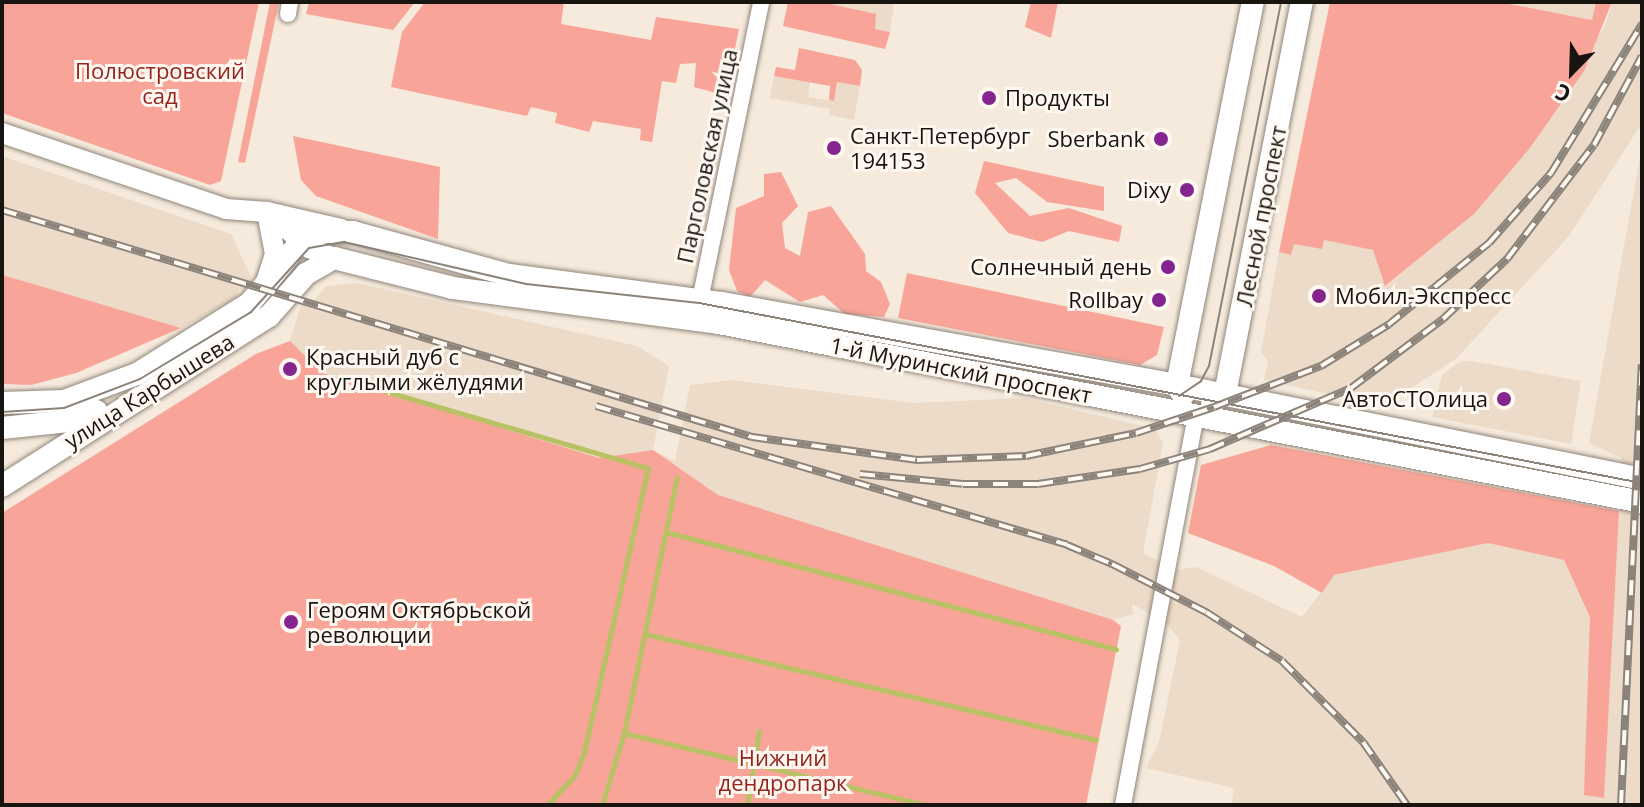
<!DOCTYPE html>
<meta charset="utf-8">
<style>
body{margin:0}
#map{position:relative;width:1644px;height:807px;overflow:hidden;background:#f5eadc;font-family:"Open Sans",sans-serif}
div>[style]{position:absolute}
.built>*{inset:0;background:#ecdbc8}
.green>*{inset:0;background:#f9a498}
.stream>*{height:5px;margin:-2.5px;padding:0 2.5px;transform-origin:2.5px;border-radius:2.5px;background:#b8c264}
.roads{filter:drop-shadow(0 0 2px #908579) drop-shadow(0 0 2px #908579)}
.minor>*{height:16px;margin:-8px;padding:0 8px;transform-origin:8px;border-radius:8px;background:#fff}
.tertiary>*{height:20px;margin:-10px;padding:0 10px;transform-origin:10px;border-radius:10px;background:#fff}
.secondary>*{height:22px;margin:-11px;padding:0 11px;transform-origin:11px;border-radius:11px;background:#fff}
.tram>*{height:2px;margin:-1px;padding:0 1px;transform-origin:1px;border-radius:1px;background:#8c847b}
.rail>*{height:8px;margin-top:-4px;transform-origin:0;background:repeating-linear-gradient(90deg,#fff8f0 0 15px,#8c847b 0 30px);box-sizing:border-box;border-block:2px solid #8c847b}
.dots>*{width:22px;height:22px;translate:-50% -50%;box-sizing:border-box;border:4px solid #fff8f0;border-radius:50%}
span{translate:-50% -50%;white-space:nowrap;text-align:center;line-height:1.15;-webkit-text-stroke:6px #fff8f0;paint-order:stroke}
.park-label{font-size:22px;color:#95241f}
.poi-label{font-size:22px;color:#181410}
.left{translate:0 -50%;text-align:left}
.right{translate:-100% -50%;text-align:right}
.street-label{font-size:22px;color:#181410}
.frame{position:absolute;inset:0;border:4px solid #181410;pointer-events:none}
.north{position:absolute;left:1532px;top:32px;width:80px;height:80px;-webkit-text-stroke:6px #fff8f0;paint-order:stroke;rotate:203deg;font-size:22px;font-weight:700;line-height:32px;text-align:center;color:#181410}
.north::after{content:'';display:block;margin:auto;width:28px;height:36px;background:#181410;clip-path:polygon(50% 0,100% 100%,50% 72%,0 100%)}
</style>
<div id="map">
<div class="built">
<i style="clip-path:polygon(822px 2px,894px 4px,890px 32px,875px 29px,875px 14px)"></i>
<i style="clip-path:polygon(1499px 2px,1596px 2px,1593px 20px)"></i>
<i style="clip-path:polygon(1612px 2px,1642px 2px,1642px 123px,1569px 236px,1456px 359px,1383px 406px,1264px 380px,1268px 361px,1261px 352px,1279px 252px,1291px 255px,1293px 243px,1324px 240px,1374px 250px,1386px 286px,1474px 214px,1605px 26px)"></i>
<i style="clip-path:polygon(774px 76px,810px 82px,808px 97px,833px 101px,837px 82px,860px 86px,854px 120px,829px 115px,830px 109px,770px 98px)"></i>
<i style="clip-path:polygon(1642px 145px,1642px 805px,1231px 805px,1234px 788px,1146px 768px,1159px 742px,1180px 640px,1165px 622px,1132px 604px,1133px 614px,1113px 620px,1121px 626px,1086px 805px,2px 805px,2px 513px,256px 354px,290px 341px,301px 305px,310px 306px,326px 286px,357px 283px,637px 346px,669px 366px,653px 450px,675px 461px,690px 385px,731px 380px,913px 403px,1025px 398px,1155px 429px,1163px 443px,1143px 553px,1176px 570px,1196px 567px,1302px 617px,1334px 575px,1488px 543px,1564px 560px,1590px 615px,1613px 517px,1621px 513px,1621px 458px,1589px 443px)"></i>
<i style="clip-path:polygon(2px 156px,231px 234px,251px 277px,248px 290px,239px 289px,235px 298px,181px 328px,2px 275px)"></i>
<i style="clip-path:polygon(1472px 361px,1581px 381px,1571px 444px,1432px 417px,1442px 375px,1459px 362px)"></i>
</div>
<div class="green">
<i style="clip-path:polygon(2px 2px,259px 2px,221px 181px,210px 185px,2px 113px)"></i>
<i style="clip-path:polygon(270px 2px,279px 2px,245px 163px,238px 162px)"></i>
<i style="clip-path:polygon(309px 2px,415px 2px,393px 30px,306px 14px)"></i>
<i style="clip-path:polygon(425px 2px,564px 2px,561px 24px,651px 40px,656px 17px,739px 29px,727px 88px,720px 94px,694px 87px,696px 63px,680px 64px,676px 83px,662px 81px,652px 142px,640px 140px,641px 129px,593px 121px,589px 132px,555px 123px,557px 113px,531px 107px,527px 116px,391px 87px,402px 32px)"></i>
<i style="clip-path:polygon(788px 2px,822px 2px,876px 14px,875px 29px,890px 32px,885px 49px,783px 26px)"></i>
<i style="clip-path:polygon(1031px 2px,1058px 2px,1051px 38px,1025px 27px)"></i>
<i style="clip-path:polygon(1330px 2px,1499px 2px,1592px 20px,1596px 2px,1612px 2px,1584px 71px,1529px 149px,1474px 214px,1385px 286px,1373px 250px,1324px 240px,1322px 249px,1294px 244px,1291px 255px,1279px 252px)"></i>
<i style="clip-path:polygon(799px 48px,855px 60px,862px 70px,860px 86px,837px 82px,834px 101px,829px 100px,830px 86px,774px 76px,776px 67px,795px 70px)"></i>
<i style="clip-path:polygon(293px 136px,440px 167px,438px 239px,316px 196px,301px 180px)"></i>
<i style="clip-path:polygon(984px 161px,1104px 187px,1104px 211px,1047px 202px,1016px 178px,995px 183px,1030px 216px,1069px 208px,1122px 226px,1119px 242px,1069px 231px,1042px 242px,1008px 233px,975px 193px)"></i>
<i style="clip-path:polygon(781px 172px,798px 206px,782px 223px,785px 248px,800px 256px,808px 212px,831px 206px,865px 254px,866px 271px,881px 282px,890px 304px,884px 317px,845px 314px,823px 295px,800px 302px,765px 280px,750px 297px,737px 291px,729px 270px,736px 208px,764px 196px,764px 174px)"></i>
<i style="clip-path:polygon(907px 273px,1164px 327px,1157px 355px,1140px 365px,898px 318px)"></i>
<i style="clip-path:polygon(2px 275px,30px 283px,181px 328px,76px 373px,31px 385px,2px 384px)"></i>
<i style="clip-path:polygon(290px 341px,322px 373px,599px 458px,653px 450px,718px 495px,1113px 620px,1121px 626px,1086px 805px,2px 805px,2px 513px,256px 354px)"></i>
<i style="clip-path:polygon(1271px 445px,1619px 511px,1604px 798px,1584px 795px,1590px 617px,1564px 560px,1488px 543px,1334px 575px,1322px 593px,1274px 566px,1188px 533px,1201px 465px)"></i>
</div>
<div class="stream">
<i style="left:364px;top:385px;width:296px;rotate:16.3deg"></i>
<i style="left:648px;top:468px;width:292px;rotate:102.7deg"></i>
<i style="left:584px;top:753px;width:24px;rotate:112deg"></i>
<i style="left:575px;top:775px;width:41px;rotate:133deg"></i>
<i style="left:666px;top:532px;width:465px;rotate:14.6deg"></i>
<i style="left:645px;top:634px;width:463px;rotate:13.2deg"></i>
<i style="left:624px;top:733px;width:311px;rotate:13.4deg"></i>
<i style="left:602px;top:805px;width:75px;rotate:-73deg"></i>
<i style="left:624px;top:733px;width:261px;rotate:-78.3deg"></i>
<i style="left:747px;top:805px;width:75px;rotate:-80.8deg"></i>
</div>
<div class="roads">
<div class="minor">
<i style="left:288px;top:14px;width:12px;rotate:-81deg"></i>
<i style="left:698px;top:310px;width:314px;rotate:-78.4deg"></i>
<i style="left:1123px;top:805px;width:397px;rotate:-79.4deg"></i>
</div>
<div class="tertiary">
<i style="left:2px;top:133px;width:237px;rotate:18.7deg"></i>
<i style="left:226px;top:209px;width:41px;rotate:4.2deg"></i>
<i style="left:267px;top:212px;width:76px;rotate:12.9deg"></i>
<i style="left:270px;top:214px;width:52px;rotate:41.1deg"></i>
<i style="left:309px;top:248px;width:27px;rotate:22deg"></i>
<i style="left:266px;top:282px;width:29px;rotate:-72deg"></i>
<i style="left:275px;top:254px;width:43px;rotate:-100.8deg"></i>
</div>
<div class="secondary">
<i style="left:1183px;top:395px;width:12px;rotate:-121deg"></i>
<i style="left:1177px;top:385px;width:390px;rotate:-78.8deg"></i>
<i style="left:1212px;top:402px;width:15px;rotate:-32deg"></i>
<i style="left:1225px;top:394px;width:399px;rotate:-78.9deg"></i>
<i style="left:2px;top:403px;width:62px;rotate:-1.8deg"></i>
<i style="left:64px;top:401px;width:78px;rotate:-20.3deg"></i>
<i style="left:137px;top:374px;width:133px;rotate:-32.1deg"></i>
<i style="left:250px;top:303px;width:80px;rotate:-50.6deg"></i>
<i style="left:301px;top:241px;width:25px;rotate:-21deg"></i>
<i style="left:324px;top:232px;width:29px"></i>
<i style="left:353px;top:232px;width:162px;rotate:15.4deg"></i>
<i style="left:509px;top:275px;width:215px;rotate:7.5deg"></i>
<i style="left:722px;top:303px;width:466px;rotate:10.2deg"></i>
<i style="left:1181px;top:386px;width:470px;rotate:11.4deg"></i>
<i style="left:2px;top:428px;width:67px;rotate:-6deg"></i>
<i style="left:69px;top:421px;width:29px;rotate:-20deg"></i>
<i style="left:2px;top:486px;width:317px;rotate:-32.5deg"></i>
<i style="left:269px;top:316px;width:56px;rotate:-48.6deg"></i>
<i style="left:306px;top:274px;width:32px;rotate:-30deg"></i>
<i style="left:334px;top:258px;width:123px;rotate:14.1deg"></i>
<i style="left:453px;top:288px;width:268px;rotate:7.5deg"></i>
<i style="left:719px;top:323px;width:940px;rotate:10.98deg"></i>
</div>
</div>
<div class="tram">
<i style="left:1179px;top:396px;width:27px;rotate:-34deg"></i>
<i style="left:1201px;top:381px;width:17px;rotate:-62deg"></i>
<i style="left:1209px;top:366px;width:371px;rotate:-78.8deg"></i>
<i style="left:2px;top:412px;width:62px;rotate:-3.7deg"></i>
<i style="left:64px;top:408px;width:81px;rotate:-20.9deg"></i>
<i style="left:140px;top:379px;width:130px;rotate:-31.1deg"></i>
<i style="left:251px;top:312px;width:86px;rotate:-47.8deg"></i>
<i style="left:309px;top:248px;width:36px;rotate:-10deg"></i>
<i style="left:344px;top:242px;width:187px;rotate:13deg"></i>
<i style="left:526px;top:284px;width:174px;rotate:6.3deg"></i>
<i style="left:699px;top:303px;width:960px;rotate:10.81deg"></i>
</div>
<div class="rail">
<i style="left:2px;top:210px;width:784px;rotate:16.84deg"></i>
<i style="left:752px;top:437px;width:167px;rotate:7.9deg"></i>
<i style="left:917px;top:460px;width:109px;rotate:-2.1deg"></i>
<i style="left:1026px;top:456px;width:112px;rotate:-11.8deg"></i>
<i style="left:1136px;top:433px;width:82px;rotate:-18.4deg"></i>
<i style="left:1214px;top:407px;width:115px;rotate:-21deg"></i>
<i style="left:1321px;top:366px;width:79px;rotate:-31.5deg"></i>
<i style="left:1388px;top:325px;width:130px;rotate:-39.1deg"></i>
<i style="left:1489px;top:243px;width:94px;rotate:-48.5deg"></i>
<i style="left:1551px;top:173px;width:175px;rotate:-58.6deg"></i>
<i style="left:596px;top:406px;width:491px;rotate:16.4deg"></i>
<i style="left:1067px;top:545px;width:49px;rotate:22.9deg"></i>
<i style="left:1112px;top:564px;width:106px;rotate:27.1deg"></i>
<i style="left:1206px;top:612px;width:90px;rotate:32.8deg"></i>
<i style="left:1282px;top:661px;width:115px;rotate:45deg"></i>
<i style="left:1363px;top:742px;width:77px;rotate:55.1deg"></i>
<i style="left:860px;top:474px;width:103px;rotate:5.5deg"></i>
<i style="left:963px;top:484px;width:75px"></i>
<i style="left:1038px;top:484px;width:103px;rotate:-8.4deg"></i>
<i style="left:1140px;top:469px;width:73px;rotate:-15.9deg"></i>
<i style="left:1210px;top:449px;width:154px;rotate:-23.4deg"></i>
<i style="left:1351px;top:388px;width:115px;rotate:-36.9deg"></i>
<i style="left:1443px;top:319px;width:88px;rotate:-43.2deg"></i>
<i style="left:1507px;top:259px;width:143px;rotate:-52.7deg"></i>
<i style="left:1594px;top:145px;width:101px;rotate:-61.7deg"></i>
<i style="left:1621px;top:805px;width:441px;rotate:-87.3deg"></i>
</div>
<div class="dots">
<i style="left:989px;top:98px;background:#83248f"></i>
<i style="left:1161px;top:139px;background:#83248f"></i>
<i style="left:834px;top:148px;background:#83248f"></i>
<i style="left:1187px;top:190px;background:#83248f"></i>
<i style="left:1168px;top:267px;background:#83248f"></i>
<i style="left:1319px;top:296px;background:#83248f"></i>
<i style="left:1159px;top:300px;background:#83248f"></i>
<i style="left:290px;top:369px;background:#83248f"></i>
<i style="left:1504px;top:399px;background:#83248f"></i>
<i style="left:291px;top:622px;background:#83248f"></i>
</div>
<div class="park-label">
<span style="left:160px;top:83px">Полюстровский<br>сад</span>
<span style="left:783px;top:770px">Нижний<br>дендропарк</span>
</div>
<div class="poi-label">
<span class="left" style="left:1005px;top:98px">Продукты</span>
<span class="left" style="left:850px;top:148px">Санкт-Петербург<br>194153</span>
<span class="right" style="left:1145px;top:139px">Sberbank</span>
<span class="right" style="left:1171px;top:190px">Dixy</span>
<span class="right" style="left:1152px;top:267px">Солнечный день</span>
<span class="left" style="left:1335px;top:296px">Мобил-Экспресс</span>
<span class="right" style="left:1143px;top:300px">Rollbay</span>
<span class="left" style="left:306px;top:369px">Красный дуб с<br>круглыми жёлудями</span>
<span class="right" style="left:1488px;top:399px">АвтоСТОлица</span>
<span class="left" style="left:307px;top:622px">Героям Октябрьской<br>революции</span>
</div>
<div class="street-label">
<span style="left:707px;top:156px;rotate:-78deg">Парголовская улица</span>
<span style="left:1261px;top:216px;rotate:-79deg">Лесной проспект</span>
<span style="left:961px;top:370px;rotate:11deg">1-й Муринский проспект</span>
<span style="left:149px;top:391px;rotate:-32deg">улица Карбышева</span>
</div>
<div class="frame"></div>
<div class="north">С</div>
</div>
